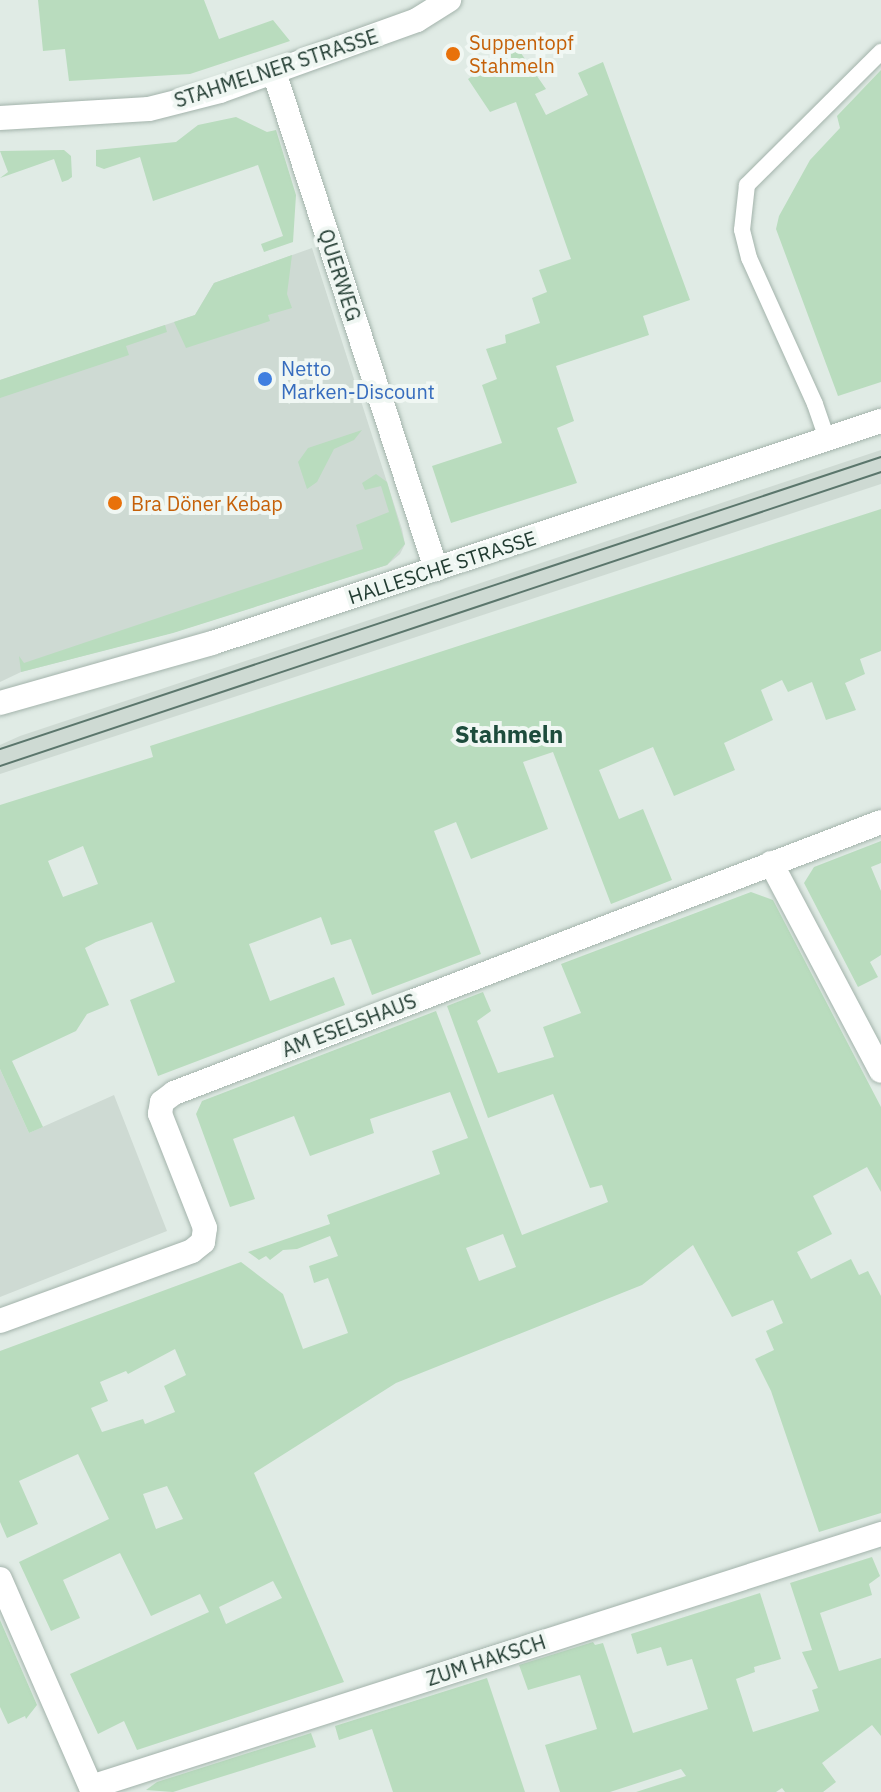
<!DOCTYPE html>
<meta charset="utf-8">
<style>
body{margin:0}
#map{position:relative;width:881px;height:1792px;overflow:hidden;background:#e0ebe5;font-family:"IBM Plex Sans",sans-serif}
div>[style]{position:absolute}
.built>*{inset:0;background:#cedad3}
.green>*{inset:0;background:#b9dcbe}
.roads{filter:drop-shadow(0 0 2px #a3b3ab) drop-shadow(0 0 2px #a3b3ab)}
.lane>*{height:16px;margin:-8px;padding:0 8px;transform-origin:8px;border-radius:8px;background:#fff}
.street>*{height:24px;margin:-12px;padding:0 12px;transform-origin:12px;border-radius:12px;background:#fff}
.secondary>*{height:24px;margin:-12px;padding:0 12px;transform-origin:12px;border-radius:12px;background:#fff}
.tram>*{height:2px;margin:-1px;padding:0 1px;transform-origin:1px;border-radius:1px;background:#5b766c}
.dots>*{width:22px;height:22px;translate:-50% -50%;box-sizing:border-box;border:4px solid #f0f7f3;border-radius:50%}
span{translate:-50% -50%;white-space:nowrap;text-align:center;line-height:1.15;-webkit-text-stroke:8px #f0f7f3;paint-order:stroke}
.food-label{font-size:20px;color:#c56008}
.left{translate:0 -50%;text-align:left}
.street-label{font-size:20px;color:#213b31}
.shop-label{font-size:20px;color:#366cbe}
.quarter-label{font-size:24px;color:#1d4c3c;font-weight:700}
</style>
<div id="map">
<div class="built">
<i style="clip-path:polygon(312px 248px,402px 529px,405px 544px,400px 554px,387px 565px,175px 632px,21px 672px,0 682px,0 380px,195px 315px,214px 283px)"></i>
<i style="clip-path:polygon(881px 450px,881px 484px,0 774px,0 745px,20px 736px)"></i>
<i style="clip-path:polygon(0 1069px,29px 1133px,114px 1095px,167px 1231px,0 1297px)"></i>
</div>
<div class="green">
<i style="clip-path:polygon(38px 0,204px 0,219px 39px,273px 20px,290px 41px,190px 74px,69px 81px,65px 49px,43px 51px)"></i>
<i style="clip-path:polygon(516px 46px,546px 89px,535px 94px,546px 115px,588px 95px,578px 73px,603px 62px,690px 300px,643px 316px,649px 335px,556px 366px,574px 421px,557px 428px,577px 483px,451px 523px,432px 466px,502px 443px,482px 385px,497px 379px,486px 349px,506px 343px,505px 335px,540px 323px,532px 298px,547px 292px,539px 270px,571px 259px,516px 102px,490px 112px,468px 79px)"></i>
<i style="clip-path:polygon(881px 70px,881px 382px,838px 396px,776px 229px,779px 216px,810px 160px,840px 128px,837px 116px)"></i>
<i style="clip-path:polygon(236px 117px,267px 132px,276px 130px,296px 195px,293px 242px,264px 252px,261px 244px,283px 236px,258px 165px,153px 201px,140px 157px,104px 169px,96px 166px,96px 150px,176px 142px,198px 125px)"></i>
<i style="clip-path:polygon(64px 150px,71px 156px,72px 177px,68px 180px,62px 182px,54px 159px,0 178px,8px 172px,0 151px)"></i>
<i style="clip-path:polygon(292px 255px,287px 294px,292px 308px,268px 315px,270px 321px,186px 348px,174px 322px,195px 315px,214px 283px)"></i>
<i style="clip-path:polygon(165px 325px,167px 332px,126px 346px,129px 355px,0 398px,0 380px)"></i>
<i style="clip-path:polygon(362px 430px,354px 440px,334px 449px,317px 482px,307px 489px,298px 462px,308px 448px)"></i>
<i style="clip-path:polygon(376px 474px,387px 482px,405px 544px,387px 565px,173px 633px,21px 672px,19px 656px,24px 663px,363px 549px,356px 525px,389px 512px,381px 486px,365px 490px,362px 483px)"></i>
<i style="clip-path:polygon(evenodd,881px 509px,881px 651px,860px 659px,865px 674px,845px 683px,856px 710px,826px 720px,812px 682px,788px 692px,782px 680px,761px 690px,773px 720px,724px 743px,735px 770px,674px 796px,653px 747px,599px 770px,619px 819px,643px 809px,672px 880px,611px 904px,553px 752px,523px 762px,548px 829px,471px 859px,456px 822px,434px 831px,481px 954px,372px 995px,351px 939px,331px 945px,321px 917px,249px 944px,270px 1001px,334px 977px,345px 1005px,158px 1076px,130px 1000px,175px 982px,152px 922px,96px 942px,85px 948px,109px 1005px,87px 1014px,76px 1031px,12px 1061px,43px 1127px,29px 1133px,0 1069px,0 805px,153px 757px,150px 746px,881px 509px,83px 846px,98px 884px,63px 897px,48px 861px,83px 846px)"></i>
<i style="clip-path:polygon(881px 841px,881px 863px,871px 867px,881px 891px,881px 955px,870px 962px,878px 977px,858px 987px,804px 883px,814px 867px)"></i>
<i style="clip-path:polygon(evenodd,751px 892px,773px 900px,881px 1107px,881px 1192px,867px 1167px,813px 1196px,832px 1234px,797px 1252px,811px 1279px,851px 1259px,859px 1275px,868px 1271px,881px 1296px,881px 1513px,819px 1532px,771px 1391px,755px 1359px,774px 1350px,766px 1331px,783px 1323px,773px 1300px,732px 1317px,693px 1245px,642px 1285px,396px 1383px,254px 1473px,344px 1682px,137px 1750px,124px 1721px,98px 1734px,70px 1674px,209px 1612px,200px 1594px,151px 1616px,120px 1553px,63px 1580px,80px 1618px,51px 1631px,19px 1562px,109px 1519px,78px 1454px,19px 1481px,38px 1524px,7px 1538px,0 1522px,0 1351px,241px 1262px,283px 1294px,303px 1349px,348px 1333px,328px 1278px,314px 1283px,309px 1266px,338px 1256px,330px 1236px,297px 1249px,283px 1250px,270px 1260px,266px 1256px,259px 1260px,248px 1252px,330px 1224px,327px 1215px,440px 1174px,432px 1151px,468px 1138px,450px 1092px,370px 1119px,374px 1133px,310px 1156px,294px 1116px,233px 1139px,255px 1199px,230px 1207px,196px 1114px,202px 1101px,436px 1011px,522px 1235px,608px 1202px,602px 1185px,590px 1188px,553px 1094px,488px 1118px,447px 1006px,483px 992px,491px 1011px,477px 1021px,498px 1073px,554px 1057px,543px 1027px,581px 1013px,561px 964px,751px 892px,503px 1234px,516px 1267px,479px 1281px,466px 1248px,503px 1234px,751px 892px,175px 1349px,186px 1375px,164px 1386px,175px 1412px,145px 1424px,143px 1419px,102px 1432px,91px 1408px,108px 1401px,100px 1382px,126px 1371px,128px 1374px,175px 1349px,751px 892px,167px 1486px,183px 1519px,156px 1529px,143px 1494px,167px 1486px,751px 892px,273px 1581px,282px 1598px,226px 1624px,219px 1607px,273px 1581px)"></i>
<i style="clip-path:polygon(872px 1557px,880px 1576px,869px 1584px,872px 1595px,820px 1613px,839px 1671px,881px 1658px,881px 1736px,872px 1725px,822px 1763px,836px 1782px,823px 1792px,785px 1792px,782px 1788px,776px 1792px,636px 1792px,686px 1776px,681px 1769px,610px 1792px,560px 1792px,545px 1745px,597px 1729px,580px 1675px,528px 1690px,519px 1665px,593px 1642px,595px 1645px,603px 1643px,633px 1733px,708px 1709px,692px 1659px,667px 1666px,661px 1647px,637px 1654px,631px 1634px,760px 1593px,781px 1659px,754px 1667px,755px 1672px,736px 1679px,753px 1732px,819px 1711px,812px 1690px,818px 1688px,802px 1652px,812px 1650px,790px 1583px)"></i>
<i style="clip-path:polygon(0 1620px,37px 1705px,26px 1719px,25px 1716px,8px 1724px,0 1707px)"></i>
<i style="clip-path:polygon(487px 1678px,525px 1792px,393px 1792px,372px 1729px,339px 1740px,335px 1726px)"></i>
<i style="clip-path:polygon(311px 1733px,316px 1747px,173px 1792px,146px 1790px,157px 1782px)"></i>
</div>
<div class="roads">
<div class="lane">
<i style="left:827px;top:439px;width:37px;rotate:-109deg"></i>
<i style="left:815px;top:404px;width:160px;rotate:-114.3deg"></i>
<i style="left:749px;top:258px;width:29px;rotate:-104deg"></i>
<i style="left:742px;top:230px;width:45px;rotate:-83.7deg"></i>
<i style="left:747px;top:185px;width:189px;rotate:-44.8deg"></i>
</div>
<div class="street">
<i style="left:274px;top:72px;width:523px;rotate:71.95deg"></i>
<i style="left:0;top:118px;width:149px;rotate:-3.5deg"></i>
<i style="left:149px;top:109px;width:73px;rotate:-14.2deg"></i>
<i style="left:220px;top:91px;width:209px;rotate:-19.8deg"></i>
<i style="left:417px;top:20px;width:38px;rotate:-32deg"></i>
<i style="left:771px;top:863px;width:235px;rotate:62.1deg"></i>
<i style="left:0;top:1321px;width:204px;rotate:-20deg"></i>
<i style="left:192px;top:1251px;width:14px;rotate:-39deg"></i>
<i style="left:203px;top:1242px;width:14px;rotate:-82deg"></i>
<i style="left:205px;top:1228px;width:123px;rotate:-111.5deg"></i>
<i style="left:160px;top:1114px;width:12px;rotate:-81deg"></i>
<i style="left:162px;top:1102px;width:15px;rotate:-37deg"></i>
<i style="left:174px;top:1093px;width:757px;rotate:-20.97deg"></i>
<i style="left:0;top:1579px;width:232px;rotate:66.4deg"></i>
<i style="left:91px;top:1787px;width:830px;rotate:-17.76deg"></i>
</div>
<div class="secondary">
<i style="left:0;top:703px;width:220px;rotate:-15.8deg"></i>
<i style="left:212px;top:643px;width:705px;rotate:-18.36deg"></i>
</div>
</div>
<div class="tram">
<i style="left:0;top:749px;width:928px;rotate:-18.34deg"></i>
<i style="left:0;top:766px;width:929px;rotate:-18.45deg"></i>
</div>
<div class="dots">
<i style="left:453px;top:54px;background:#e8710a"></i>
<i style="left:265px;top:379px;background:#3f7fe0"></i>
<i style="left:115px;top:503px;background:#e8710a"></i>
</div>
<div class="food-label">
<span class="left" style="left:469px;top:54px">Suppentopf<br>Stahmeln</span>
<span class="left" style="left:131px;top:503px">Bra Döner Kebap</span>
</div>
<div class="street-label">
<span style="left:276px;top:68px;rotate:-18deg">STAHMELNER STRASSE</span>
<span style="left:340px;top:275px;rotate:72deg">QUERWEG</span>
<span style="left:442px;top:567px;rotate:-18deg">HALLESCHE STRASSE</span>
<span style="left:349px;top:1025px;rotate:-21deg">AM ESELSHAUS</span>
<span style="left:486px;top:1660px;rotate:-18deg">ZUM HAKSCH</span>
</div>
<div class="shop-label">
<span class="left" style="left:281px;top:380px">Netto<br>Marken-Discount</span>
</div>
<div class="quarter-label">
<span style="left:509px;top:735px">Stahmeln</span>
</div>
</div>
